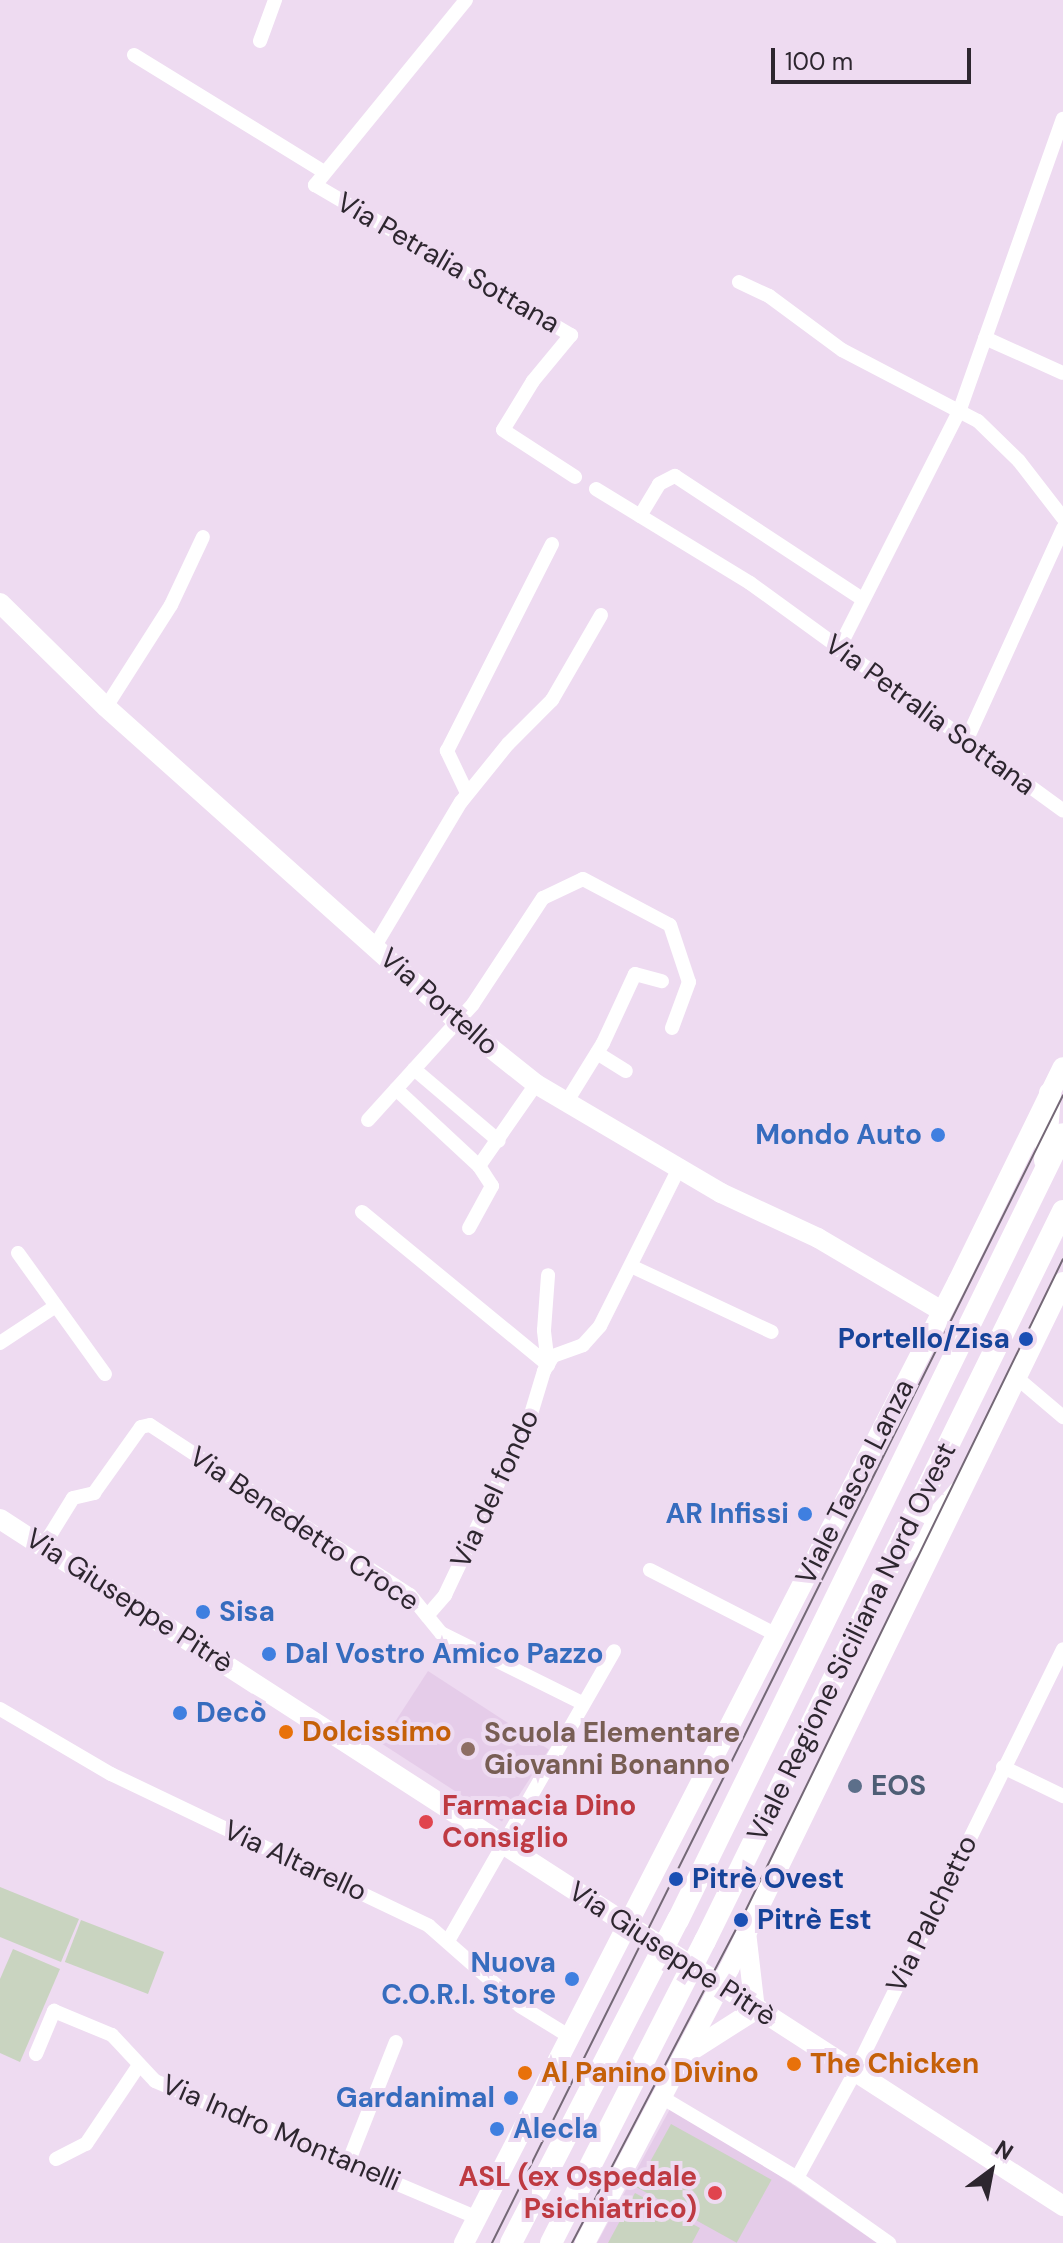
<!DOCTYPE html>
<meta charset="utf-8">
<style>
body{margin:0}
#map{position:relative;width:1063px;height:2243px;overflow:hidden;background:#eedbf1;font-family:"DM Sans",sans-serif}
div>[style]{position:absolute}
.built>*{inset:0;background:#e5cce9;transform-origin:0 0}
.green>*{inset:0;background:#c9d4c0;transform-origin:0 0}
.street>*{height:14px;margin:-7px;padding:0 7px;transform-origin:7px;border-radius:7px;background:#fff}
.secondary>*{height:20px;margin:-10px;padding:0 10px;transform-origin:10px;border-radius:10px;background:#fff}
.primary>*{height:22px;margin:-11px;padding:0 11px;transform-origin:11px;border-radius:11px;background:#fff}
.tram>*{height:2px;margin:-1px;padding:0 1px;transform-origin:1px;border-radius:1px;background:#746876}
.dots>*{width:22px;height:22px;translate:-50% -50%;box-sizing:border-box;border:4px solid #eedbf1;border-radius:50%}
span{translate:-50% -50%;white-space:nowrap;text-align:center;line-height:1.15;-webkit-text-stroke:8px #eedbf1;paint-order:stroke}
.street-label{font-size:28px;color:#2d262f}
.shop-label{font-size:28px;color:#366cbe;font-weight:700}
.right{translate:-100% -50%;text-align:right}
.left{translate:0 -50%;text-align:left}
.transit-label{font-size:28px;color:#164399;font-weight:700}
.food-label{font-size:28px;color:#c56008;font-weight:700}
.education-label{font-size:28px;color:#785e54;font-weight:700}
.service-label{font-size:28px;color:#4e5e75;font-weight:700}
.health-label{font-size:28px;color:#be3a42;font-weight:700}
.north{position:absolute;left:951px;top:2131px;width:80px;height:80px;-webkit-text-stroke:6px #eedbf1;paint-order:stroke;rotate:32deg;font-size:22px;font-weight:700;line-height:32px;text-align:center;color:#2d262f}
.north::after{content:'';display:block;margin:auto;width:28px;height:36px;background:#2d262f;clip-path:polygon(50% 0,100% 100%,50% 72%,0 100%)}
.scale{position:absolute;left:771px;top:48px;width:200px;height:36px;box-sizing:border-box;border:4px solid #2d262f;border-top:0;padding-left:10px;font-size:24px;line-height:28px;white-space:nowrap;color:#2d262f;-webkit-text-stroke:6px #eedbf1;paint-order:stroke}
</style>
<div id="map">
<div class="built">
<i style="left:428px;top:1671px;width:144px;height:86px;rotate:33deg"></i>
<i style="clip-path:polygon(670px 2109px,777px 2174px,877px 2243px,597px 2243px)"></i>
</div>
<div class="green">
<i style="clip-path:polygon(0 1887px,79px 1919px,61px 1962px,0 1937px)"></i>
<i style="left:81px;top:1920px;width:89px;height:45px;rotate:21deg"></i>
<i style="clip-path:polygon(13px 1949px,60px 1969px,20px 2062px,0 2053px,0 1979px)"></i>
<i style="left:671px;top:2124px;width:115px;height:72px;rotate:29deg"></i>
<i style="clip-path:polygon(635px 2193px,700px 2228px,692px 2243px,608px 2243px)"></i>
</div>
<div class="street">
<i style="left:466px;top:0;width:239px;rotate:129.2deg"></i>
<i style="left:315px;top:185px;width:297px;rotate:30.4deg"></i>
<i style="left:571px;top:335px;width:60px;rotate:129.6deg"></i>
<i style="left:533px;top:381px;width:57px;rotate:121.5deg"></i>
<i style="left:503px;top:430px;width:86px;rotate:33.1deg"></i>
<i style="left:260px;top:41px;width:44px;rotate:-69.9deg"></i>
<i style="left:134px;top:55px;width:223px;rotate:31.6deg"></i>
<i style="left:739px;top:282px;width:33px;rotate:25deg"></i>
<i style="left:769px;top:296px;width:91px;rotate:36.5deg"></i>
<i style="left:842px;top:350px;width:153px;rotate:27.6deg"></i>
<i style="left:978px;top:421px;width:57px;rotate:44.3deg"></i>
<i style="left:1019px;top:461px;width:72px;rotate:52.3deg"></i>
<i style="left:985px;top:338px;width:85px;rotate:24.2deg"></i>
<i style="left:596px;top:489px;width:180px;rotate:31.4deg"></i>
<i style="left:750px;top:583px;width:387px;rotate:36deg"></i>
<i style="left:640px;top:516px;width:37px;rotate:-59deg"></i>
<i style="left:659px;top:484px;width:18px;rotate:-27deg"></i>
<i style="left:675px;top:476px;width:222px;rotate:33.3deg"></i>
<i style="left:838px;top:650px;width:267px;rotate:-63.1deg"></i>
<i style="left:959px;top:412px;width:311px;rotate:-70.5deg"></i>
<i style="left:106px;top:707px;width:121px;rotate:-57.5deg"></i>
<i style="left:171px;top:605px;width:75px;rotate:-64.8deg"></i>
<i style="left:967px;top:739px;width:232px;rotate:-65.5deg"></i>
<i style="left:467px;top:793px;width:47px;rotate:-115.5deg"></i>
<i style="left:447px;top:751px;width:232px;rotate:-63.1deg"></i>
<i style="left:375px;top:946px;width:168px;rotate:-59.2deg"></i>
<i style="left:461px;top:802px;width:75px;rotate:-51deg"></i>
<i style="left:508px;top:744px;width:62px;rotate:-45deg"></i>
<i style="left:552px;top:700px;width:98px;rotate:-60deg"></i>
<i style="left:597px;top:1053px;width:34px;rotate:32deg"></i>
<i style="left:414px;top:1069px;width:111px;rotate:40.3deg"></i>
<i style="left:396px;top:1089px;width:113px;rotate:42.9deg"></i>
<i style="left:569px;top:1098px;width:65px;rotate:-58.3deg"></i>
<i style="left:603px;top:1043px;width:76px;rotate:-65.1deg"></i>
<i style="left:635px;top:974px;width:28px;rotate:15deg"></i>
<i style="left:368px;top:1120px;width:156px;rotate:-47.8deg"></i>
<i style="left:473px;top:1004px;width:127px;rotate:-56.6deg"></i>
<i style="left:543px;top:898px;width:44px;rotate:-25.4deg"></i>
<i style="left:583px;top:879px;width:98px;rotate:27.9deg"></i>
<i style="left:670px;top:925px;width:60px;rotate:71.6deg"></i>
<i style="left:689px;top:982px;width:49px;rotate:110.3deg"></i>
<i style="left:362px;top:1212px;width:241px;rotate:39.4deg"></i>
<i style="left:469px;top:1228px;width:48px;rotate:-61.3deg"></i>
<i style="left:492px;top:1186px;width:24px;rotate:-123deg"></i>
<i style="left:479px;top:1166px;width:100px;rotate:-55.2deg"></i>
<i style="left:18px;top:1253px;width:149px;rotate:54.3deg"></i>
<i style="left:633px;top:1267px;width:153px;rotate:25.1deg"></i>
<i style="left:0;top:1343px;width:67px;rotate:-33.5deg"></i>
<i style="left:548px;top:1364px;width:34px;rotate:-97deg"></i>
<i style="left:544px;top:1330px;width:55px;rotate:-85.8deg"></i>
<i style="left:1016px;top:1377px;width:62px;rotate:40.4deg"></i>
<i style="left:44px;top:1545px;width:55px;rotate:-58.3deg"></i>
<i style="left:73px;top:1498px;width:22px;rotate:-13deg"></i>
<i style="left:94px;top:1493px;width:81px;rotate:-54.5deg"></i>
<i style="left:141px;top:1427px;width:9px;rotate:-13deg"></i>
<i style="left:150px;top:1425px;width:311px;rotate:33.2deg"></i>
<i style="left:410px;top:1595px;width:49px;rotate:50.8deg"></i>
<i style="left:441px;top:1633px;width:157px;rotate:26.4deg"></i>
<i style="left:650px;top:1570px;width:143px;rotate:27.1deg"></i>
<i style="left:427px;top:1616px;width:28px;rotate:-49deg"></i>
<i style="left:445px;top:1595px;width:200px;rotate:-64.6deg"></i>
<i style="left:531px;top:1414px;width:45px;rotate:-73.2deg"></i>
<i style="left:544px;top:1371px;width:17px;rotate:-59deg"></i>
<i style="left:553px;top:1356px;width:32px;rotate:-20deg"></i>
<i style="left:583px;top:1345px;width:25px;rotate:-48deg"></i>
<i style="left:600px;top:1326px;width:179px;rotate:-63.4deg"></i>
<i style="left:0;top:1709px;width:129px;rotate:30.4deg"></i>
<i style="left:111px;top:1774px;width:352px;rotate:25.5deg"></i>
<i style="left:429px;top:1926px;width:121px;rotate:41.3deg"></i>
<i style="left:520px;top:2006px;width:61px;rotate:31.6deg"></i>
<i style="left:1003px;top:1767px;width:67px;rotate:25.8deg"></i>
<i style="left:448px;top:1941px;width:334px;rotate:-60.2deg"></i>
<i style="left:36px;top:2054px;width:47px;rotate:-67.3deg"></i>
<i style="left:54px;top:2011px;width:63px;rotate:22.5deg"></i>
<i style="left:112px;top:2035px;width:63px;rotate:46.9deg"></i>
<i style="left:155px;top:2081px;width:349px;rotate:23deg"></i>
<i style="left:663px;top:2098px;width:156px;rotate:30.8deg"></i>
<i style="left:797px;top:2178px;width:113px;rotate:35.2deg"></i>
<i style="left:56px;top:2159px;width:34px;rotate:-27deg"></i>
<i style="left:86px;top:2144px;width:95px;rotate:-56.1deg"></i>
<i style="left:348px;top:2163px;width:130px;rotate:-68.4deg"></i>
<i style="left:797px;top:2178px;width:121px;rotate:-61.3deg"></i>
<i style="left:855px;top:2072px;width:471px;rotate:-63.8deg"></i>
</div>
<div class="secondary">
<i style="left:0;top:603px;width:148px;rotate:44.5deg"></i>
<i style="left:106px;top:707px;width:472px;rotate:41.8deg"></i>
<i style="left:458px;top:1022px;width:100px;rotate:38.5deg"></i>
<i style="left:536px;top:1084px;width:215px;rotate:30.5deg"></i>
<i style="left:721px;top:1193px;width:107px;rotate:24.9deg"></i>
<i style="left:818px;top:1238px;width:144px;rotate:30.5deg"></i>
<i style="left:0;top:1519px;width:1266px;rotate:32.87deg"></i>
<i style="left:746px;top:1932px;width:79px;rotate:83.4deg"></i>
<i style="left:686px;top:2054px;width:82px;rotate:-32.5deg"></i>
<i style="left:464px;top:2243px;width:1081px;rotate:-62.82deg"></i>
<i style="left:958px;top:1281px;width:238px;rotate:-63.9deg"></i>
<i style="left:585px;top:2243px;width:310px;rotate:-62.3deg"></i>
<i style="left:729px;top:1969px;width:764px;rotate:-64.07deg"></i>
</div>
<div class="primary">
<i style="left:1045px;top:1160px;width:67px;rotate:-85.7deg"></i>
<i style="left:905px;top:1553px;width:81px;rotate:-48.5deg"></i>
<i style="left:511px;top:2243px;width:364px;rotate:-62.7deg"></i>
<i style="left:678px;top:1920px;width:875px;rotate:-63.9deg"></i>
<i style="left:551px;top:2243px;width:339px;rotate:-63deg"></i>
<i style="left:705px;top:1941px;width:813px;rotate:-63.88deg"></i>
</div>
<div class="tram">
<i style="left:492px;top:2243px;width:1282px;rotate:-63.55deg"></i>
<i style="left:572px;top:2243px;width:365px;rotate:-62.4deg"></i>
<i style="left:741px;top:1920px;width:735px;rotate:-64.03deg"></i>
</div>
<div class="dots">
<i style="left:938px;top:1135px;background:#3f7fe0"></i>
<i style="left:1026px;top:1339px;background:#1a4fb4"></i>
<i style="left:805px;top:1514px;background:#3f7fe0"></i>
<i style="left:203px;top:1612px;background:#3f7fe0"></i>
<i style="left:269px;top:1654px;background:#3f7fe0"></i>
<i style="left:180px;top:1713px;background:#3f7fe0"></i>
<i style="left:286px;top:1732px;background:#e8710a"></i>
<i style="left:468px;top:1749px;background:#8d6e63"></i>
<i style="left:855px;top:1786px;background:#5c6f8a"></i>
<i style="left:426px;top:1822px;background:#e0444e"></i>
<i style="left:676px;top:1879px;background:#1a4fb4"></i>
<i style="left:741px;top:1920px;background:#1a4fb4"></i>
<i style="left:572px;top:1979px;background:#3f7fe0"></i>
<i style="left:794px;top:2064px;background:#e8710a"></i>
<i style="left:525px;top:2073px;background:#e8710a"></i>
<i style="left:511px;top:2098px;background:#3f7fe0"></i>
<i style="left:497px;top:2129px;background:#3f7fe0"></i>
<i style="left:715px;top:2193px;background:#e0444e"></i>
</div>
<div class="street-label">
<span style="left:448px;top:263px;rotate:30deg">Via Petralia Sottana</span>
<span style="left:930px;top:715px;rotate:36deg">Via Petralia Sottana</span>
<span style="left:439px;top:1002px;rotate:41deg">Via Portello</span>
<span style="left:855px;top:1482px;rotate:-63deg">Viale Tasca Lanza</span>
<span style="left:495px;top:1489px;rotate:-65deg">Via del fondo</span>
<span style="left:304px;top:1529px;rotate:34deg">Via Benedetto Croce</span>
<span style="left:129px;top:1601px;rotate:33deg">Via Giuseppe Pitrè</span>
<span style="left:852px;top:1642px;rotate:-64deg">Viale Regione Siciliana Nord Ovest</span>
<span style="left:295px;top:1861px;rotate:25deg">Via Altarello</span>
<span style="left:932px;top:1914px;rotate:-64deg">Via Palchetto</span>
<span style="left:672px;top:1954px;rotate:33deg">Via Giuseppe Pitrè</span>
<span style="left:281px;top:2133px;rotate:23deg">Via Indro Montanelli</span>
</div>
<div class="shop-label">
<span class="right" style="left:922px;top:1135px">Mondo Auto</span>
<span class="right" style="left:789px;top:1514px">AR Infissi</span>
<span class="left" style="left:219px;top:1612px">Sisa</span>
<span class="left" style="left:285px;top:1654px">Dal Vostro Amico Pazzo</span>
<span class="left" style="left:196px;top:1713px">Decò</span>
<span class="right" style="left:556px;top:1979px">Nuova<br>C.O.R.I. Store</span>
<span class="right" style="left:495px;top:2098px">Gardanimal</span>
<span class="left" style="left:513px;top:2129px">Alecla</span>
</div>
<div class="transit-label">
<span class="right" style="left:1010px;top:1339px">Portello/Zisa</span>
<span class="left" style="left:692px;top:1879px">Pitrè Ovest</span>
<span class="left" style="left:757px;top:1920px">Pitrè Est</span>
</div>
<div class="food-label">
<span class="left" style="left:302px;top:1732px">Dolcissimo</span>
<span class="left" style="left:810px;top:2064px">The Chicken</span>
<span class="left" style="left:541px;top:2073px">Al Panino Divino</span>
</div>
<div class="education-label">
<span class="left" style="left:484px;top:1749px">Scuola Elementare<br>Giovanni Bonanno</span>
</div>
<div class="service-label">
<span class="left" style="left:871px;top:1786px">EOS</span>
</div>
<div class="health-label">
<span class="left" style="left:442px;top:1822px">Farmacia Dino<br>Consiglio</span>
<span class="right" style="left:697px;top:2193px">ASL (ex Ospedale<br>Psichiatrico)</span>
</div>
<div class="north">N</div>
<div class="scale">100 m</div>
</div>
